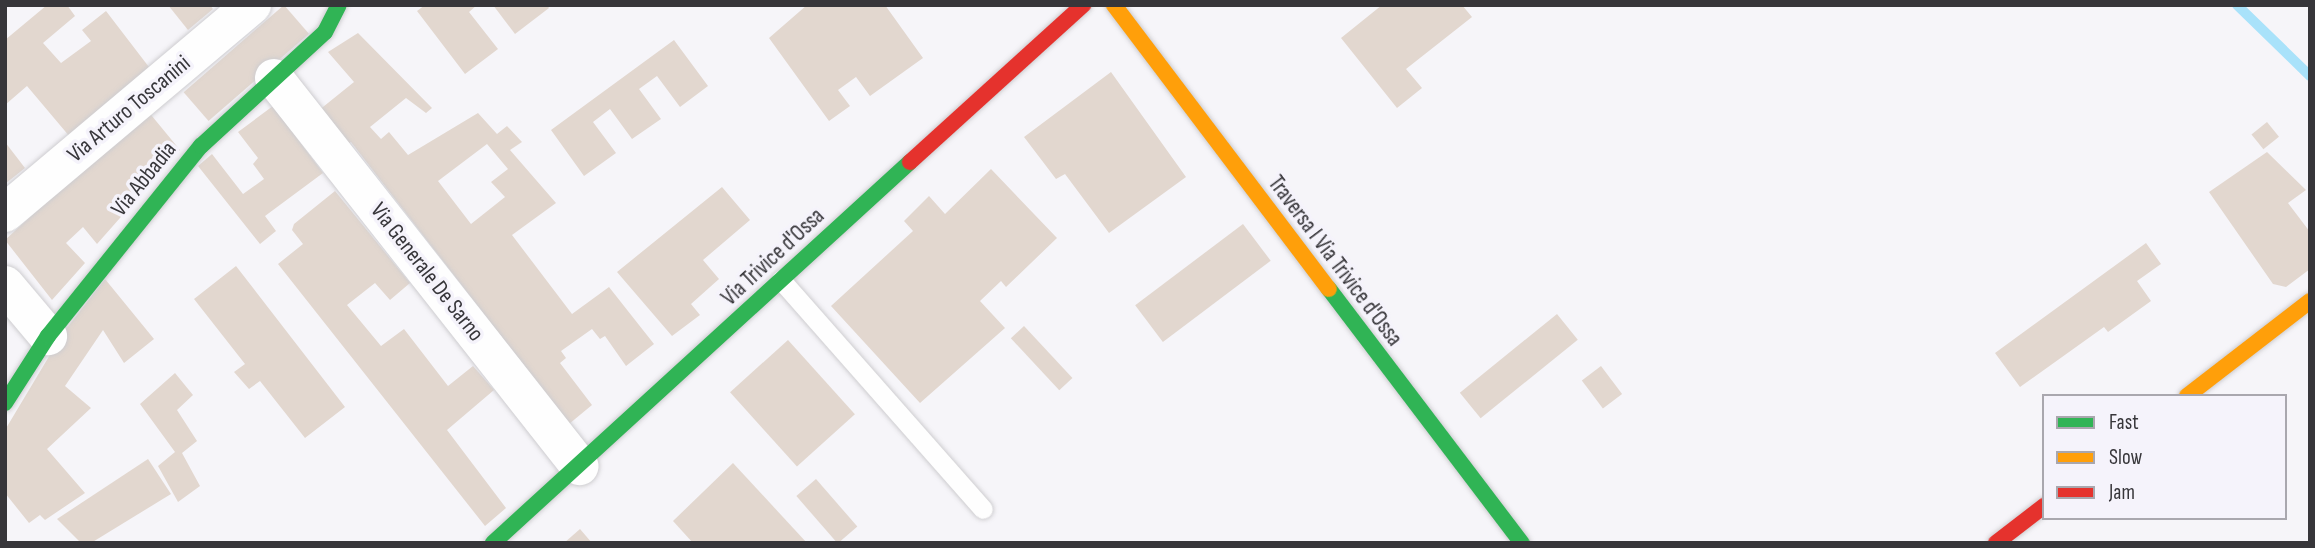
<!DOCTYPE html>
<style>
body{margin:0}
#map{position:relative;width:2315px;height:548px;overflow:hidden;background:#f6f5f9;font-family:"Sofia Sans Condensed",sans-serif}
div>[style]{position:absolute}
.stream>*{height:10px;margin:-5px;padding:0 5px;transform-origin:5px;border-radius:5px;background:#a9e2fa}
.building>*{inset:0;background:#e2d7cf;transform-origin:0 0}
.roads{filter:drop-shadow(0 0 2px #cecdd0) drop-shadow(0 0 2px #cecdd0)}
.lane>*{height:19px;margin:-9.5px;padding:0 9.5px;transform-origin:9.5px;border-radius:9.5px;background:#fefefe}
.street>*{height:38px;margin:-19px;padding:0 19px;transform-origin:19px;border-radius:19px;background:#fefefe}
.fast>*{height:16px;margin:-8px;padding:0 8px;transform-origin:8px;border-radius:8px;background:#30b455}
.slow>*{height:16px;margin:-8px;padding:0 8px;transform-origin:8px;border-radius:8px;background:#ff9f0a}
.jam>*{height:16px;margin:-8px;padding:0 8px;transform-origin:8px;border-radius:8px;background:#e5322d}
span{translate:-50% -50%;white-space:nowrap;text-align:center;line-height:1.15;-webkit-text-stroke:7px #f5f3fb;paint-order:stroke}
.street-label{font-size:23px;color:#37363a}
.frame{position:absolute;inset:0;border:7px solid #37363a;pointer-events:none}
.legend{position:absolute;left:2042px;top:394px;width:245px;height:126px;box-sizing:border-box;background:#f5f3fb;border:2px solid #a9a7ae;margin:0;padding:9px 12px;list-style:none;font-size:21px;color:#37363a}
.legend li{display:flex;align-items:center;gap:14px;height:35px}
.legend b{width:35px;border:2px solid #a9a7ae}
</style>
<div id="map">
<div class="stream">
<i style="left:2237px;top:5px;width:102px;rotate:44.2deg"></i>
</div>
<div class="building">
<i style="clip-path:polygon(47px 5px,67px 5px,75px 16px,43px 43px,61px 63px,91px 41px,82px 30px,106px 11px,152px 71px,70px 137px,27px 86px,5px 105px,5px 40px)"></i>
<i style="clip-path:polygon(168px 5px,210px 5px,213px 9px,188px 30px)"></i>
<i style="left:284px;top:5px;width:38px;height:133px;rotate:49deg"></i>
<i style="clip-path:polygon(425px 5px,477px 5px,469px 12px,498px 49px,465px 74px,417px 11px)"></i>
<i style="clip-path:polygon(493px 5px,547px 5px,549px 8px,515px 34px)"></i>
<i style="clip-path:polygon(807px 5px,885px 5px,923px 58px,870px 96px,856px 77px,838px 90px,850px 106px,829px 121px,769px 38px)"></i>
<i style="clip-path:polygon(1382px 5px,1462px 5px,1472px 17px,1406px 69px,1422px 88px,1397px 108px,1341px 38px)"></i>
<i style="clip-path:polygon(evenodd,358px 33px,432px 108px,426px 113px,406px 98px,370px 127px,381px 139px,389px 132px,408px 155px,478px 113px,497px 134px,507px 126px,522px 142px,510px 150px,556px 203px,512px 235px,572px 314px,609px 287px,654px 344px,626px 366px,605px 336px,600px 339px,592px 329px,561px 351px,566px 358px,560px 363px,592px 405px,569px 424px,351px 142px,344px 146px,318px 111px,354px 82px,328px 52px,358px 33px,487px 144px,508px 169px,491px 182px,505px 197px,471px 224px,438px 181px,487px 144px)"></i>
<i style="clip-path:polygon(674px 40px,708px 86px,680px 107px,657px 76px,639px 89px,661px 119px,632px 139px,610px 109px,593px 122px,616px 153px,584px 176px,551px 130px)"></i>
<i style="clip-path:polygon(1111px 72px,1186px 177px,1109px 233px,1065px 174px,1056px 179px,1024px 137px)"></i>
<i style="clip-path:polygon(273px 106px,323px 173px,265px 216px,276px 231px,260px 244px,198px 166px,212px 154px,243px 194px,264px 179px,253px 164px,258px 158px,238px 132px)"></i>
<i style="clip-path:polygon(147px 110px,180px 150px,97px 244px,83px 227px,66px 243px,85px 263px,52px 300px,5px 240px)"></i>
<i style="left:2267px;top:122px;width:19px;height:20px;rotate:51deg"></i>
<i style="clip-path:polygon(5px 142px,25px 168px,5px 184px)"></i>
<i style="clip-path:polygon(2267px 152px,2306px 190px,2288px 203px,2310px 232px,2310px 269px,2286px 287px,2273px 284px,2209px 192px)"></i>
<i style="clip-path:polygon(991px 169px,1057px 238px,1006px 287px,1001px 281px,980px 301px,1005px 328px,920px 403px,831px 306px,913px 231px,904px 221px,929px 196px,945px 214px)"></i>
<i style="clip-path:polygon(722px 187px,750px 220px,703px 260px,719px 279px,691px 304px,700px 315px,672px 336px,617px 272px)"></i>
<i style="clip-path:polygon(335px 191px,410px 283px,390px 300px,375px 283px,347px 305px,381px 346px,404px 329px,448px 386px,473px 366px,494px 390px,447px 430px,506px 508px,485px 526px,278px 264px,303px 244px,292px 230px,294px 224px)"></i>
<i style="left:1243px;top:224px;width:46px;height:135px;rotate:53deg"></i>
<i style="clip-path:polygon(2146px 243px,2161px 264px,2137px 281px,2151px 301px,2108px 332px,2104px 327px,2020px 387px,1995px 353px)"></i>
<i style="clip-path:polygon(236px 266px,345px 407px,305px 438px,260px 381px,249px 389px,234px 372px,245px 364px,194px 299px)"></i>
<i style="clip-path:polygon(105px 279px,154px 339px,124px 363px,103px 330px,65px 386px,91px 408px,47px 449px,85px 493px,45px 520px,40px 515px,29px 523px,5px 493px,5px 430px,63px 333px)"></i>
<i style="left:1557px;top:314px;width:33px;height:125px;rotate:51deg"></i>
<i style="left:1024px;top:326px;width:71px;height:18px;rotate:47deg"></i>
<i style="left:788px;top:340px;width:100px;height:78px;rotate:48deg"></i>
<i style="left:1601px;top:366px;width:35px;height:24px;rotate:53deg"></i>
<i style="clip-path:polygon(175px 373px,193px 395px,177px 410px,197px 441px,182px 453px,200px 486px,178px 502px,158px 466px,175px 452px,140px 404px)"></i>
<i style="clip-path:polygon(148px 459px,171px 494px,91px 543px,81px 543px,57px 519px)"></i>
<i style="clip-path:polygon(733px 463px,807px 543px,693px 543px,673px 521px)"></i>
<i style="left:816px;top:479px;width:63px;height:26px;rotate:49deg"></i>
<i style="clip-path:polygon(580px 529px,592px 543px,564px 543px)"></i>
</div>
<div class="roads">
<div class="lane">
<i style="left:781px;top:280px;width:305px;rotate:48.6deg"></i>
</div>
<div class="street">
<i style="left:274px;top:78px;width:494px;rotate:51.8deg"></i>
<i style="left:5px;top:213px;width:323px;rotate:-40.1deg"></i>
<i style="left:5px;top:285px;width:67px;rotate:49.9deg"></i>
</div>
<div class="fast">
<i style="left:1329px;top:289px;width:319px;rotate:52.8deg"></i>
<i style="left:5px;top:403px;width:80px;rotate:-57.3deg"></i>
<i style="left:48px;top:336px;width:244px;rotate:-51.2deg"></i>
<i style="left:201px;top:146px;width:168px;rotate:-42.6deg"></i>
<i style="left:325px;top:32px;width:30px;rotate:-63deg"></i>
<i style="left:493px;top:543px;width:565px;rotate:-42.42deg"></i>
</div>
<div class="slow">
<i style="left:1114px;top:5px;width:356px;rotate:52.9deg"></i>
<i style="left:2187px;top:396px;width:155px;rotate:-37.7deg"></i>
</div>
<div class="jam">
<i style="left:910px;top:162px;width:234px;rotate:-42.2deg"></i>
<i style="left:1996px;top:543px;width:61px;rotate:-37.6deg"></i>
</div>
</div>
<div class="street-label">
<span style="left:129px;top:109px;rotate:-40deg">Via Arturo Toscanini</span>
<span style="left:144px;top:179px;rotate:-51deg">Via Abbadia</span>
<span style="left:773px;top:257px;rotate:-43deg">Via Trivice d'Ossa</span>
<span style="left:1335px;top:261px;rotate:53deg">Traversa I Via Trivice d'Ossa</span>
<span style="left:427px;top:272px;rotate:52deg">Via Generale De Sarno</span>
</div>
<div class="frame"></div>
<ul class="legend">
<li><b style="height:9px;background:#30b455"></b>Fast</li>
<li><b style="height:9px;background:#ff9f0a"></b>Slow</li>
<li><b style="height:9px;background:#e5322d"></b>Jam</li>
</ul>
</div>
